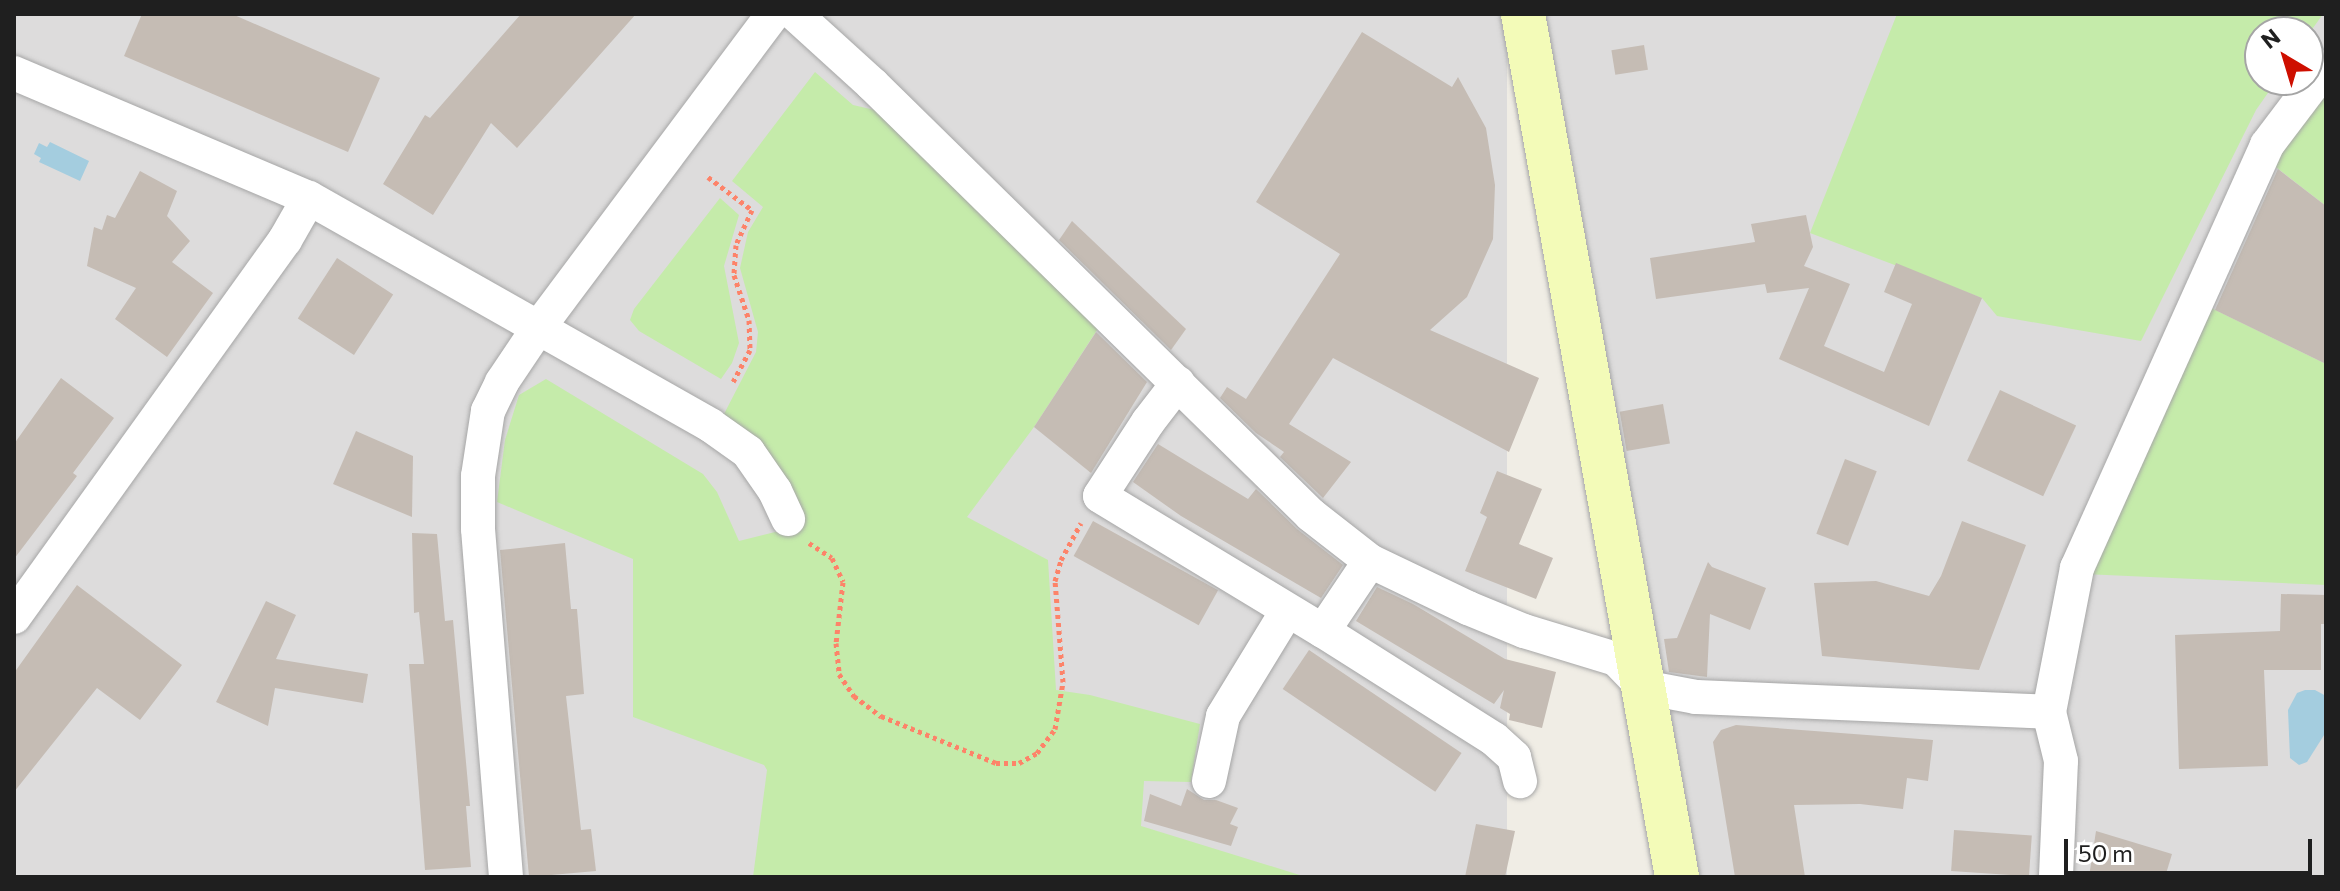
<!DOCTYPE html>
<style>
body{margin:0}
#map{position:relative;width:2340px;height:891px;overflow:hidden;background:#f0ede5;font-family:Commissioner,sans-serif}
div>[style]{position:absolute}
.residential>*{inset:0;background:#dddcdc;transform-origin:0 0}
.grass>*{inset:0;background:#c5ebaa}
.water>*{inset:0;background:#a4cddf}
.building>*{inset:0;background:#c5bcb4;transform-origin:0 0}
.path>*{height:5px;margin-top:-2.5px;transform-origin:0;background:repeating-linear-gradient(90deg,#fd8369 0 4px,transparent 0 8px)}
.roads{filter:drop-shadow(0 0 2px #a6a6a6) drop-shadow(0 0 2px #a6a6a6)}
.minor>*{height:34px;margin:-17px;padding:0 17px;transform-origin:17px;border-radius:17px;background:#fff}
.secondary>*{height:44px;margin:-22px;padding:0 22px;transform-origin:22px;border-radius:22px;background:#f3fbb8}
span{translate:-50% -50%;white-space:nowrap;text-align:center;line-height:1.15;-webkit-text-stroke:6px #fff;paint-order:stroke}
.frame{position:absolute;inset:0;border:16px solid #1f1f1f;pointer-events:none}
.north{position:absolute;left:2244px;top:16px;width:80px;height:80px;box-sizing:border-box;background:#fff;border:2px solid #a5a5a5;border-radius:50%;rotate:322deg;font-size:22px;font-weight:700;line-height:32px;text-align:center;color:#1f1f1f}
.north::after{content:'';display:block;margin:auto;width:28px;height:36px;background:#ce0f00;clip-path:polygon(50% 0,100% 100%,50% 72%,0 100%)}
.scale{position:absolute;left:2064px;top:839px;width:248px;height:36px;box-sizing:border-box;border:4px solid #1f1f1f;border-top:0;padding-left:10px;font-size:24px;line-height:28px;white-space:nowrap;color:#1f1f1f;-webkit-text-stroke:6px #fff;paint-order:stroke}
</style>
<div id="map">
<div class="residential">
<i style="left:14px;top:14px;width:1493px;height:863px"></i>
<i style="clip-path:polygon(evenodd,1545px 14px,2326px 14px,2326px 877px,1698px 877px,1545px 14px,2260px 32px,2308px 32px,2308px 80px,2260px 80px,2260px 32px)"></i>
</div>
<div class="grass">
<i style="clip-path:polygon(1897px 14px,2323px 14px,2308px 35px,2308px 32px,2260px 32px,2260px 80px,2277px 80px,2256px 110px,2141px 341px,1997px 316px,1982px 298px,1810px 233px)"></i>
<i style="clip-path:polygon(815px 72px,853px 105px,901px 116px,1099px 327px,1034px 427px,967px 517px,1048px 560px,1056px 690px,1090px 695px,1200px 724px,1191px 782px,1144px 781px,1141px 826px,1306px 877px,753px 877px,767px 770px,764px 765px,633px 717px,633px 559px,497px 502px,505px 440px,519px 395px,546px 379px,703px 474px,717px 492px,739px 541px,779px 531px,744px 432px,724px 414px,756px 352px,758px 332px,740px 268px,748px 232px,763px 207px,732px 181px)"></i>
<i style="clip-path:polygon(2326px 86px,2326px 206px,2268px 161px)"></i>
<i style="clip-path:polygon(720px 198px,739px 215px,724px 266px,739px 343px,732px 363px,721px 379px,639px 331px,630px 320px,634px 309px)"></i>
<i style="clip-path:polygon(2203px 304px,2326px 364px,2326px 585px,2084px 574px)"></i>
</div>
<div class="water">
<i style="clip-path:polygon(50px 142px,89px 161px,80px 181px,39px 162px,41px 158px,34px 154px,39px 143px,47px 147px)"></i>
<i style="clip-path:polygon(2305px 690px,2315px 690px,2326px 696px,2326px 732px,2307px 762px,2299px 765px,2290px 758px,2288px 710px,2297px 693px)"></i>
</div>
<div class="building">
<i style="clip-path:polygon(142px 14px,232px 14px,380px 78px,348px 152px,124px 56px)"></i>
<i style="clip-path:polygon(521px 14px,636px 14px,517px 148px,491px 123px,433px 215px,383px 184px,425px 115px,430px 118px)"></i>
<i style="clip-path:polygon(1362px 32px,1452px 87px,1458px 77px,1486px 128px,1495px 185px,1493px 239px,1467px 297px,1430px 330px,1539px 378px,1509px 452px,1333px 358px,1289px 424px,1351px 462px,1323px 498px,1280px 457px,1284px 452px,1256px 433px,1220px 398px,1227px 387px,1246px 399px,1340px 254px,1256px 202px)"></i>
<i style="left:1644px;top:45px;width:25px;height:33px;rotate:81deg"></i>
<i style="clip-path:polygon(2278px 169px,2326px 206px,2326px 364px,2215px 310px)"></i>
<i style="clip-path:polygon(140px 171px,177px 191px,167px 216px,190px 241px,172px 262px,213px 293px,167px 357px,115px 319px,136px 288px,87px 266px,94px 227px,102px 230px,107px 215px,115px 218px)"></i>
<i style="clip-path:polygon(1806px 215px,1813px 247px,1804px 266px,1850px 284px,1824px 346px,1884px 372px,1912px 304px,1884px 292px,1896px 263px,1982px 298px,1929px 426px,1779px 359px,1809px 288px,1767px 293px,1765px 284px,1656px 299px,1650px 258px,1755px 242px,1751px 224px)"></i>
<i style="clip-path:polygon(1072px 221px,1186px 329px,1171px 350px,1059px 240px)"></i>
<i style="left:337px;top:258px;width:67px;height:72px;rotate:33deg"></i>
<i style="clip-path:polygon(1096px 332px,1147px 382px,1091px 473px,1034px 427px)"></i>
<i style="clip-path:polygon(61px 378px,114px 418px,73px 473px,77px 476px,14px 559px,14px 444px)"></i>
<i style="left:2000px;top:390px;width:84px;height:78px;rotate:25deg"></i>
<i style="left:1663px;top:404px;width:40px;height:44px;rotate:80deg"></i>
<i style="clip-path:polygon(356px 431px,413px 456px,412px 517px,333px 484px)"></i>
<i style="clip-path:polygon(1158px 444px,1248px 499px,1256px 489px,1297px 529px,1343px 565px,1321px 598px,1181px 516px,1133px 482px)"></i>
<i style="left:1845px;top:459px;width:34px;height:80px;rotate:21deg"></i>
<i style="clip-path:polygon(1497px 471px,1542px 489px,1519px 544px,1553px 558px,1536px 599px,1465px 571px,1487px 517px,1480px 513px)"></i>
<i style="left:1093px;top:521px;width:143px;height:40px;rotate:29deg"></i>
<i style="clip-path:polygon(1962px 521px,2026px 545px,1979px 670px,1822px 656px,1814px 583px,1876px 581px,1929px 596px,1941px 576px)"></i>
<i style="clip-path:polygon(412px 533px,437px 534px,445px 621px,453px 620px,470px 806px,466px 806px,471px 867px,425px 870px,409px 664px,424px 664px,419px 612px,414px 613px)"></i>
<i style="clip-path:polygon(565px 543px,571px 609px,577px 609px,584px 694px,566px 696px,581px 830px,591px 829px,596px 871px,529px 877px,500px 550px)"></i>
<i style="clip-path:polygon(1708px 562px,1712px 567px,1766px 588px,1750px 630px,1710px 614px,1707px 677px,1669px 672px,1664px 639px,1677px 638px)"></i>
<i style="clip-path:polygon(77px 585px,182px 665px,140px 720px,97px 688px,14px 792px,14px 673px)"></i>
<i style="clip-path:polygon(1377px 587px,1413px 604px,1505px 659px,1556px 672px,1542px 728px,1509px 720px,1510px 714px,1500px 708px,1504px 690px,1494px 704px,1356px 621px)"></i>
<i style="clip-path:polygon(2281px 594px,2326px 595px,2326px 624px,2321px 624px,2321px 670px,2264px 670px,2268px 766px,2179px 769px,2175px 635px,2280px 631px)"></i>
<i style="clip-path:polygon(266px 601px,296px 615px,276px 659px,368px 674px,363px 703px,275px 688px,268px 726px,216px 702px)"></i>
<i style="left:1309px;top:650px;width:184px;height:47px;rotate:34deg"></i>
<i style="clip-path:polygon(1736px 725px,1933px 740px,1928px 781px,1907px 778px,1903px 809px,1860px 804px,1794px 805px,1805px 877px,1735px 877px,1713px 742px,1721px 730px)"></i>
<i style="clip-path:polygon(1187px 789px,1204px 800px,1216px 800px,1238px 808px,1230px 824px,1238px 827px,1231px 846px,1144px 821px,1150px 794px,1181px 806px)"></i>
<i style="clip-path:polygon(1476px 824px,1515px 831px,1505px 877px,1465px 877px)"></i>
<i style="left:1954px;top:830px;width:78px;height:41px;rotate:4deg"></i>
<i style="clip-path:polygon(2096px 831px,2172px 854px,2165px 877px,2089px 877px)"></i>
</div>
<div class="path">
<i style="left:708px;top:177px;width:55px;rotate:36.9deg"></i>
<i style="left:752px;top:210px;width:38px;rotate:115deg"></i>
<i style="left:736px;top:245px;width:30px;rotate:94deg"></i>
<i style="left:734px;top:275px;width:47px;rotate:71.6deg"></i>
<i style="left:749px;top:320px;width:30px;rotate:88deg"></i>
<i style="left:750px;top:350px;width:36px;rotate:118deg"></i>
<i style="left:809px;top:543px;width:27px;rotate:33deg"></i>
<i style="left:832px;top:558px;width:26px;rotate:65deg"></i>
<i style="left:843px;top:582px;width:61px;rotate:96.5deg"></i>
<i style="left:836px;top:643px;width:31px;rotate:84deg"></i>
<i style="left:839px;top:674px;width:27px;rotate:56deg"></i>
<i style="left:854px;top:696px;width:34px;rotate:37deg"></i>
<i style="left:881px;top:716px;width:124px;rotate:22.2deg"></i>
<i style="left:996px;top:763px;width:23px"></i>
<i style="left:1019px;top:763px;width:21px;rotate:-29deg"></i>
<i style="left:1037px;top:753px;width:30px;rotate:-53deg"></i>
<i style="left:1055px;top:729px;width:48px;rotate:-80.3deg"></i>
<i style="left:1063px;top:682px;width:101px;rotate:-94.5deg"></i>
<i style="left:1055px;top:581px;width:22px;rotate:-74deg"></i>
<i style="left:1061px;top:560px;width:42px;rotate:-61.6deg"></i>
</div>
<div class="roads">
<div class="minor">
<i style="left:795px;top:14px;width:104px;rotate:42.3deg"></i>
<i style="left:872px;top:84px;width:615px;rotate:44.47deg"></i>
<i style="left:1311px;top:515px;width:75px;rotate:37.9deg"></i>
<i style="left:1370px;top:561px;width:109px;rotate:25.6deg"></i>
<i style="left:1468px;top:608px;width:61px;rotate:22.3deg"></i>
<i style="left:1524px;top:631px;width:96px;rotate:16.9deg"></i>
<i style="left:1616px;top:659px;width:39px;rotate:46deg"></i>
<i style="left:1643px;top:687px;width:54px;rotate:10.7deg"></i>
<i style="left:1696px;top:697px;width:353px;rotate:2.4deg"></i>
<i style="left:2049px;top:712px;width:50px;rotate:76.2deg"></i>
<i style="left:2061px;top:761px;width:116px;rotate:92.5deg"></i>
<i style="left:14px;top:73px;width:320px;rotate:23deg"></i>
<i style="left:309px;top:198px;width:461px;rotate:29.5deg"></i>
<i style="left:710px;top:425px;width:47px;rotate:35.4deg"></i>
<i style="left:748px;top:452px;width:47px;rotate:55.3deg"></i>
<i style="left:775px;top:491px;width:31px;rotate:65deg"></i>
<i style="left:1178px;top:383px;width:49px;rotate:127.6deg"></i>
<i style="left:1148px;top:422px;width:88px;rotate:123deg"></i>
<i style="left:1100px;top:496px;width:261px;rotate:31.2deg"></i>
<i style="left:1323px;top:631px;width:84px;rotate:-56.1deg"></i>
<i style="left:14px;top:617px;width:464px;rotate:-54.3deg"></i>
<i style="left:285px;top:240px;width:48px;rotate:-60.3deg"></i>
<i style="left:1323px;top:631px;width:202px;rotate:32.3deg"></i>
<i style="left:1494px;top:739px;width:27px;rotate:42deg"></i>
<i style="left:1514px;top:757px;width:25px;rotate:76deg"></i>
<i style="left:2049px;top:712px;width:147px;rotate:-79deg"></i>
<i style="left:2077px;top:568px;width:464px;rotate:-65.8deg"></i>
<i style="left:2267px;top:145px;width:98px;rotate:-52.9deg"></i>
<i style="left:1209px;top:781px;width:66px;rotate:-77.8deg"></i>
<i style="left:1223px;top:716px;width:123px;rotate:-58.6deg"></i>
<i style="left:506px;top:877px;width:349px;rotate:-94.6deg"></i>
<i style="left:478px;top:529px;width:53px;rotate:-90deg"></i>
<i style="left:478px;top:476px;width:66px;rotate:-81.3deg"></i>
<i style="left:488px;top:411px;width:32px;rotate:-64deg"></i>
<i style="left:502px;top:382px;width:66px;rotate:-56.1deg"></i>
<i style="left:539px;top:327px;width:391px;rotate:-53.2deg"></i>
</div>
<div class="secondary">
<i style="left:1523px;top:14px;width:877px;rotate:79.88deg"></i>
</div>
</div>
<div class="frame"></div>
<div class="north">N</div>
<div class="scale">50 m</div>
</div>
